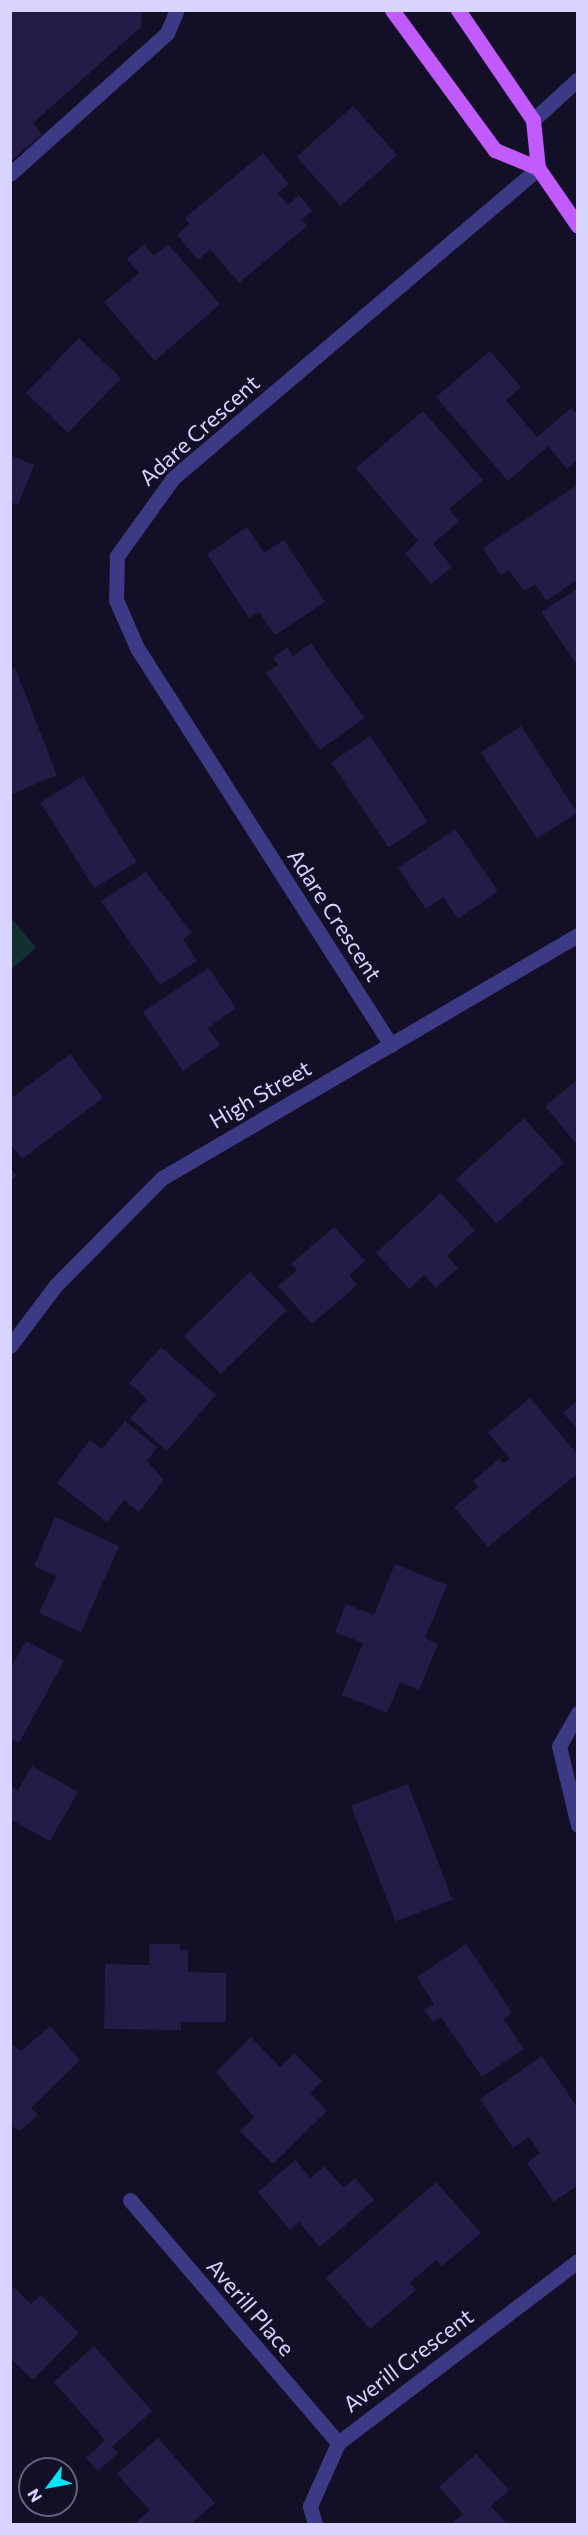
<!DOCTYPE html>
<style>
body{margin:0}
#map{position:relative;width:588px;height:2535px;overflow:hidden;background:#130f26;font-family:Commissioner,sans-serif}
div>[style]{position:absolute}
.green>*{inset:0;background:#12302f}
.building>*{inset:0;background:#241b47;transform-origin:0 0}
.minor>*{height:15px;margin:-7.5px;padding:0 7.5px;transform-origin:7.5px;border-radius:7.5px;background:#3d3a85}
.major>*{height:15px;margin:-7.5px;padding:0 7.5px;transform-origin:7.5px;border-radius:7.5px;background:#c25bff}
span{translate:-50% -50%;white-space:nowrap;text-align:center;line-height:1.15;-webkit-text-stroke:6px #130f26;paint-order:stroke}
.street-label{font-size:22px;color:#d9d4ff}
.frame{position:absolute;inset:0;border:12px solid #d9d4ff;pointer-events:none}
.north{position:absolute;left:18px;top:2457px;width:60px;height:60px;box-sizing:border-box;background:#130f26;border:2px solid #625e7d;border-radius:50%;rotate:238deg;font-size:16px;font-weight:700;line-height:24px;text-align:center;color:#d9d4ff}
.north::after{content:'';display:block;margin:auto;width:21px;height:27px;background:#00e5ff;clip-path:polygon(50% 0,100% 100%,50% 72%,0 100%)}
</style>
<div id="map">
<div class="green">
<i style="clip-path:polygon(10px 916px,36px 948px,11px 970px,10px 970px)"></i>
</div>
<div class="building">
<i style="clip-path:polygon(10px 10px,142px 10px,141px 27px,33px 123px,42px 134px,10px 162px)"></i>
<i style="left:353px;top:106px;width:66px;height:76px;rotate:48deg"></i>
<i style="clip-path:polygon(263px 153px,289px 184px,278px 193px,288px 205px,299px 195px,312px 211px,302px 219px,307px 226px,239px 283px,210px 249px,198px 260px,177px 235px,189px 224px,185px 218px)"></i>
<i style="clip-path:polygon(144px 244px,154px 256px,168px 244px,220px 304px,155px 361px,104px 302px,139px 273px,127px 259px)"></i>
<i style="left:79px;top:338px;width:58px;height:76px;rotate:44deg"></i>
<i style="clip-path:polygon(490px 351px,521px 387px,506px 400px,537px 437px,571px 408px,578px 415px,578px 460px,567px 469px,548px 446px,508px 481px,436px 397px)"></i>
<i style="clip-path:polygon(423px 411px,483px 480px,449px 509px,459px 521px,433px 544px,452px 567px,431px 584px,405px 553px,418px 541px,356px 468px)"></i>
<i style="clip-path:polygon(10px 455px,34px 465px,18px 505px,10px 502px)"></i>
<i style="clip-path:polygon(576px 486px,578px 579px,546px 601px,535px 584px,524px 591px,509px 570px,501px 575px,483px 548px)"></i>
<i style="clip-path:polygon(247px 527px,264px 553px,284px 540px,325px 602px,275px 635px,259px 612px,249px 618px,207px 554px)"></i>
<i style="clip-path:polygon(578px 588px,578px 666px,541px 612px)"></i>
<i style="clip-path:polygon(311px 643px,364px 718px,320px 750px,266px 673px,278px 665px,273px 658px,287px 647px,293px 656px)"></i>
<i style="clip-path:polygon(15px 668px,57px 775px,10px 795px,10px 669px)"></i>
<i style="left:521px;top:726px;width:103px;height:48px;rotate:57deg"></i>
<i style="left:370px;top:736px;width:103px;height:47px;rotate:56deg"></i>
<i style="left:83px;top:776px;width:101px;height:50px;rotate:58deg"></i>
<i style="clip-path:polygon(455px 829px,498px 891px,458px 919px,443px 897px,426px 909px,398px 868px)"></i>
<i style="clip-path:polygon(146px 872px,192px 933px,183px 939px,197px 961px,160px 985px,101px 901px)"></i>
<i style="clip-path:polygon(209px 968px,236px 1008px,208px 1028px,220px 1045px,183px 1071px,143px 1012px)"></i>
<i style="clip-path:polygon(70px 1054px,103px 1098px,22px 1159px,10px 1144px,10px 1099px)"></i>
<i style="clip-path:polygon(578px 1079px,578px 1146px,545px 1106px)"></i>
<i style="left:524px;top:1118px;width:60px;height:91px;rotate:48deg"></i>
<i style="clip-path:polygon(10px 1169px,17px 1175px,10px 1183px)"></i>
<i style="clip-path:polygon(441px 1193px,475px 1230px,447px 1256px,458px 1268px,436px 1288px,424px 1275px,409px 1289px,376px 1253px)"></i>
<i style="clip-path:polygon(334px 1227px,365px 1261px,349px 1275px,357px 1285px,312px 1324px,278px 1286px,297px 1270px,291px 1264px)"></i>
<i style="left:250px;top:1272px;width:53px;height:92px;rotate:46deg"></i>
<i style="clip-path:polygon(161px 1347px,216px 1395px,167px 1451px,130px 1418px,147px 1399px,129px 1383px)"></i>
<i style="clip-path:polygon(530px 1398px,578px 1455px,578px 1473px,488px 1547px,454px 1507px,478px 1487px,473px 1481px,499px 1459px,504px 1463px,510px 1458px,488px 1433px)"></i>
<i style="clip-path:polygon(578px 1400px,578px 1429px,563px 1413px)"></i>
<i style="clip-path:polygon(125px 1421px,157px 1447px,147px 1461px,164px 1480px,139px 1512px,124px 1500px,107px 1522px,57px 1483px,90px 1440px,102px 1449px)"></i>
<i style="clip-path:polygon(55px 1517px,119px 1546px,81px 1632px,39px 1613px,56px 1576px,34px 1566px)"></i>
<i style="clip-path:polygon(395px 1564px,447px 1585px,425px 1638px,438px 1644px,419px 1690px,400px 1682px,387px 1713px,342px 1695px,363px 1643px,335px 1632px,346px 1604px,374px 1615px)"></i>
<i style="clip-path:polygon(26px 1641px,64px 1661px,19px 1743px,10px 1738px,10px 1669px)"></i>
<i style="clip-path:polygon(32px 1766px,78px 1792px,50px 1841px,10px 1819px,10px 1786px,18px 1790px)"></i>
<i style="left:408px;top:1784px;width:124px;height:61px;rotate:69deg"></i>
<i style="clip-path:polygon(149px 1944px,180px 1944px,180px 1950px,188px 1950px,188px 1972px,226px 1973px,226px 2022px,181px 2022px,181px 2030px,104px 2029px,105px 1964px,149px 1965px)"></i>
<i style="clip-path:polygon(466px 1944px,512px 2013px,504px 2019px,524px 2049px,482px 2077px,441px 2017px,433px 2022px,424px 2010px,434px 2004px,417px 1977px)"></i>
<i style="clip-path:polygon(50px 2026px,80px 2060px,31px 2108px,38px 2115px,20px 2131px,10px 2125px,10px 2044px,21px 2051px)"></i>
<i style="clip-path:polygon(251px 2037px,280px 2067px,294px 2053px,322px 2081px,310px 2093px,327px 2111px,273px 2164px,240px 2131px,254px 2117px,216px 2072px)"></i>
<i style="clip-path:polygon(542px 2056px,578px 2108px,578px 2185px,554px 2202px,527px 2163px,540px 2153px,529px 2137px,513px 2148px,480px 2099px)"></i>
<i style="clip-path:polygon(295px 2160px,311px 2178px,324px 2166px,344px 2188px,355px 2178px,374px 2200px,320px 2247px,299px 2222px,290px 2230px,258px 2192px)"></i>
<i style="clip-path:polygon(436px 2182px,481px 2233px,442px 2266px,436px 2260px,410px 2283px,416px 2290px,370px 2329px,326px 2278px)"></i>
<i style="clip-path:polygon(10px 2284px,31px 2304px,41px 2295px,79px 2333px,33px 2380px,10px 2358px)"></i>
<i style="clip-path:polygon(94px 2346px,152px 2411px,112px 2447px,118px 2453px,98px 2471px,86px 2458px,105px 2440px,54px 2382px)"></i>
<i style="clip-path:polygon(158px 2438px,215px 2503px,191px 2524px,134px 2524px,150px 2510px,117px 2474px)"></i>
<i style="clip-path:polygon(476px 2454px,509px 2490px,491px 2506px,507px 2524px,451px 2524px,463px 2514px,439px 2487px)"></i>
</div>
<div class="minor">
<i style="left:533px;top:120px;width:61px;rotate:-42.3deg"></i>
<i style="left:10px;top:174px;width:211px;rotate:-41.9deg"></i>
<i style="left:167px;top:33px;width:25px;rotate:-67deg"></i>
<i style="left:391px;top:1045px;width:469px;rotate:-122.6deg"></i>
<i style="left:138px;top:650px;width:55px;rotate:-113.7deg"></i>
<i style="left:116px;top:600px;width:44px;rotate:-88.7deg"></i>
<i style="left:117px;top:556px;width:96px;rotate:-54.3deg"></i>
<i style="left:173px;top:478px;width:479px;rotate:-40.3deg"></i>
<i style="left:10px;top:1346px;width:76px;rotate:-53deg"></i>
<i style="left:56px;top:1285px;width:151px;rotate:-45.3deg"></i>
<i style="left:162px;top:1178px;width:482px;rotate:-30.3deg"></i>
<i style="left:578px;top:1713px;width:38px;rotate:120deg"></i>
<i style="left:559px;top:1746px;width:81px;rotate:76.5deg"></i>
<i style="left:130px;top:2200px;width:320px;rotate:49.4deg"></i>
<i style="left:315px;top:2524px;width:19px;rotate:-106deg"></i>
<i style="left:310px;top:2506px;width:69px;rotate:-66deg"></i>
<i style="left:338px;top:2443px;width:301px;rotate:-37.2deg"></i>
</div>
<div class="major">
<i style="left:392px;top:10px;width:174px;rotate:53.7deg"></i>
<i style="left:495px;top:150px;width:47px;rotate:22.7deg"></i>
<i style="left:458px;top:10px;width:133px;rotate:55.7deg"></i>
<i style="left:533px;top:120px;width:48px;rotate:84.1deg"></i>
<i style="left:538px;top:168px;width:70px;rotate:55.4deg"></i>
</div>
<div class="street-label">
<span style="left:199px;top:430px;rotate:-42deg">Adare Crescent</span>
<span style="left:335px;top:915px;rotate:57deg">Adare Crescent</span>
<span style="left:260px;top:1094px;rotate:-30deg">High Street</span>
<span style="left:251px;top:2307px;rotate:49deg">Averill Place</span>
<span style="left:408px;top:2360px;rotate:-37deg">Averill Crescent</span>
</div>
<div class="frame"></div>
<div class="north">N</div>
</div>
